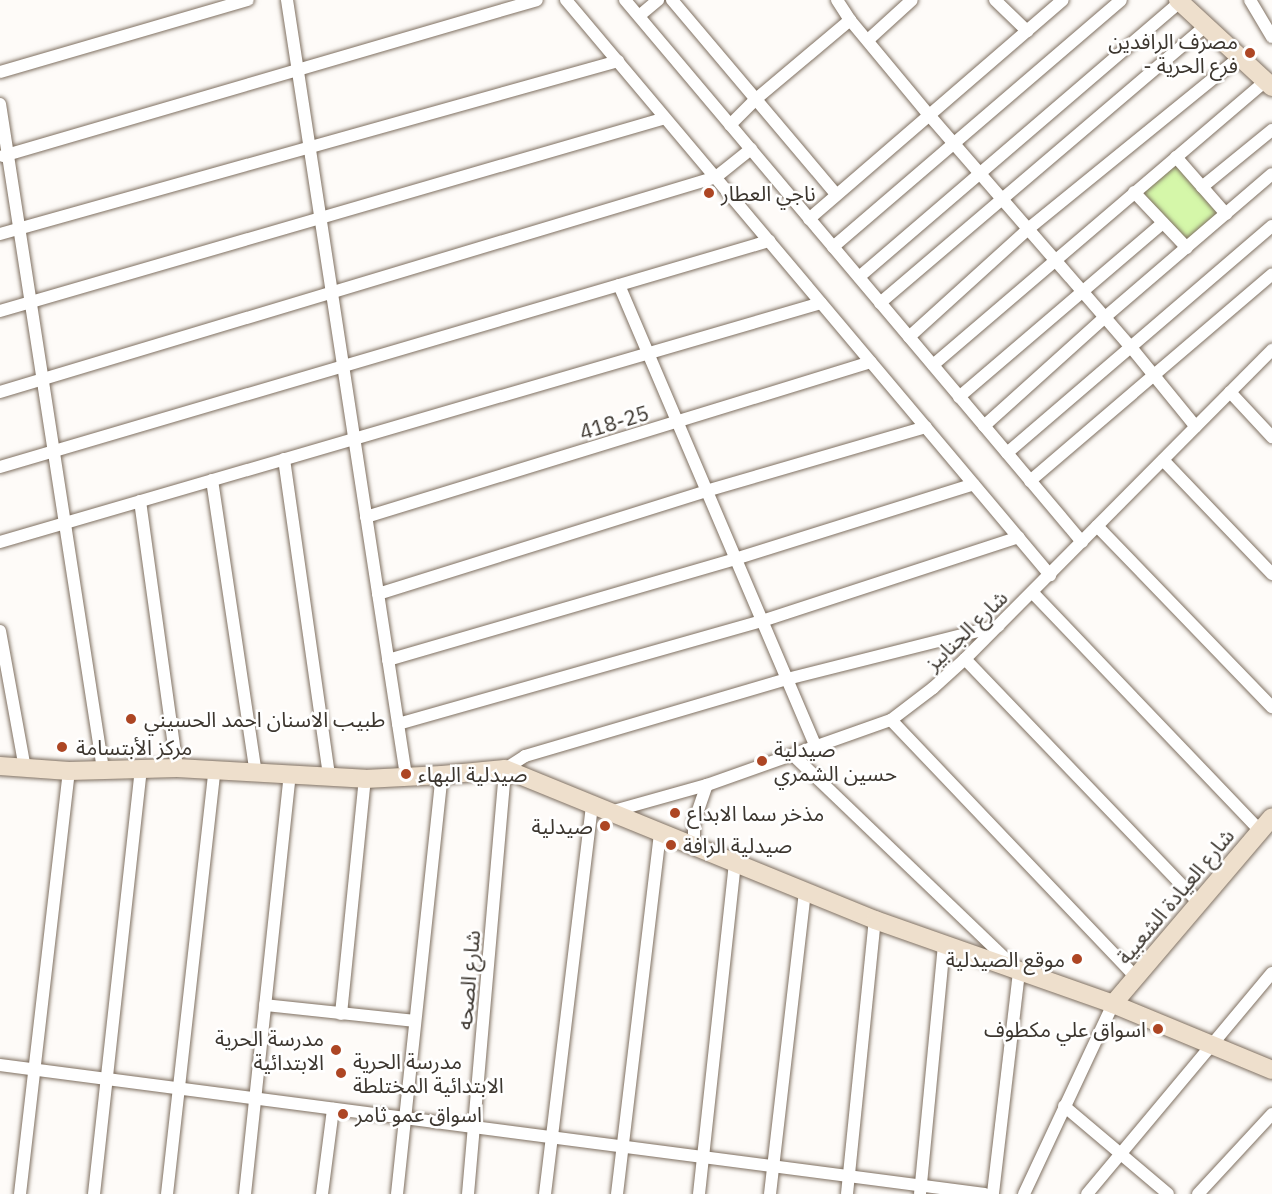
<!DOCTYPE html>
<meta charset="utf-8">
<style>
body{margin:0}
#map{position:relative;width:1272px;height:1194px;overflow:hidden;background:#fefbf8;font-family:"IBM Plex Sans","Noto Sans Arabic",sans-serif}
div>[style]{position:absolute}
.green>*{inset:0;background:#d5f7a9;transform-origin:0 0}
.roads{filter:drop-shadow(0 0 2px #7f7061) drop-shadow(0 0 2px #7f7061)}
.street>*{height:12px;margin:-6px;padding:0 6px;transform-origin:6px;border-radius:6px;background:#fff}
.secondary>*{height:18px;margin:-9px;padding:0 9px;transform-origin:9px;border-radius:9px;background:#eedfcc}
.dots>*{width:16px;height:16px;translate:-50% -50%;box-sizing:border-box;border:3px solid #fff;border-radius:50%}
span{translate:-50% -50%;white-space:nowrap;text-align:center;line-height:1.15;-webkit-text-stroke:5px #fff;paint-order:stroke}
.poi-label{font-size:21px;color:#3c362f}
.right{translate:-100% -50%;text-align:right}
.left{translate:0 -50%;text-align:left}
.street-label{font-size:21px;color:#3c362f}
</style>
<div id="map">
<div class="green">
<i style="left:1175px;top:161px;width:72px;height:48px;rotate:49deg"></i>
</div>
<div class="roads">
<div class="street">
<i style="left:287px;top:0;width:785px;rotate:81.28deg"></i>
<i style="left:566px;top:0;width:752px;rotate:49.91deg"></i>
<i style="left:625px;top:0;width:709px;rotate:49.86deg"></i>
<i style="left:672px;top:0;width:254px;rotate:49.8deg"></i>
<i style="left:837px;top:0;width:24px;rotate:57deg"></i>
<i style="left:850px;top:20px;width:124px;rotate:50.3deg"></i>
<i style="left:929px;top:115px;width:306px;rotate:49deg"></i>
<i style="left:1130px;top:346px;width:104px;rotate:50.8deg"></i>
<i style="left:995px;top:0;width:45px;rotate:44.1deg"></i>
<i style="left:1250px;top:0;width:43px;rotate:59.3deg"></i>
<i style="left:639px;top:16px;width:25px;rotate:-40deg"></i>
<i style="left:868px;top:40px;width:59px;rotate:-42.3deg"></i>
<i style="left:0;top:72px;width:258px;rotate:-16.2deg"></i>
<i style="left:0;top:104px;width:673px;rotate:81.2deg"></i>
<i style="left:730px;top:125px;width:37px;rotate:-45deg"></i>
<i style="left:756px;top:99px;width:123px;rotate:-40deg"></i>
<i style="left:3px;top:156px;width:556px;rotate:-16.28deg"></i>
<i style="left:1176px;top:157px;width:76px;rotate:48.7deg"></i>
<i style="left:1202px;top:187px;width:90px;rotate:-39.2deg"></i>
<i style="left:1134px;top:192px;width:77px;rotate:46.6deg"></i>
<i style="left:809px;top:219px;width:335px;rotate:-40.8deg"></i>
<i style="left:0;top:234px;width:642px;rotate:-15.64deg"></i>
<i style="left:833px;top:247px;width:379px;rotate:-40.6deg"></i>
<i style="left:859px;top:277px;width:423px;rotate:-40.6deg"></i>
<i style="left:619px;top:285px;width:502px;rotate:66.91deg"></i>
<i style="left:880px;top:303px;width:428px;rotate:-40.4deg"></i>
<i style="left:0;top:311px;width:692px;rotate:-16.18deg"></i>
<i style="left:909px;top:337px;width:161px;rotate:-42.2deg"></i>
<i style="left:1028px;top:229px;width:273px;rotate:-39.1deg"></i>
<i style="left:933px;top:365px;width:437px;rotate:-40.5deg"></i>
<i style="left:0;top:392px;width:748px;rotate:-16.71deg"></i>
<i style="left:716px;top:177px;width:45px;rotate:-38.7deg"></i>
<i style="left:1230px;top:392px;width:62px;rotate:47deg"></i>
<i style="left:959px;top:397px;width:268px;rotate:-40.5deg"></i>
<i style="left:984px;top:426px;width:161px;rotate:-42deg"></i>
<i style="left:1104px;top:318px;width:221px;rotate:-40.6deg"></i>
<i style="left:1007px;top:453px;width:349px;rotate:-40.6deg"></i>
<i style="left:284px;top:459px;width:319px;rotate:81.9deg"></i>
<i style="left:1163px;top:460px;width:158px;rotate:46.3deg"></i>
<i style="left:0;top:467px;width:802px;rotate:-16.38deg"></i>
<i style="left:212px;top:480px;width:296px;rotate:81.5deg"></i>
<i style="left:1030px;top:481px;width:318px;rotate:-40.5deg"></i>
<i style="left:140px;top:501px;width:270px;rotate:82.1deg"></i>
<i style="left:366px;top:517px;width:528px;rotate:-17.06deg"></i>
<i style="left:1097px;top:526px;width:252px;rotate:46deg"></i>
<i style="left:0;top:542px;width:855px;rotate:-16.23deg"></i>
<i style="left:1032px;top:592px;width:330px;rotate:46.3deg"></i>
<i style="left:378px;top:594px;width:344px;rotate:-17.4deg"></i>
<i style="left:706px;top:491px;width:229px;rotate:-16.2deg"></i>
<i style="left:0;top:631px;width:140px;rotate:79.7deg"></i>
<i style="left:965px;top:659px;width:338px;rotate:46.2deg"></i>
<i style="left:388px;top:660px;width:361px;rotate:-16.2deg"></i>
<i style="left:735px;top:559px;width:250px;rotate:-17.4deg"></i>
<i style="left:891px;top:720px;width:355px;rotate:46.4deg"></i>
<i style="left:398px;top:724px;width:378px;rotate:-15.8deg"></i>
<i style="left:762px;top:621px;width:270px;rotate:-18.1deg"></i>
<i style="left:793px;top:755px;width:313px;rotate:43.8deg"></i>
<i style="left:1019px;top:972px;width:224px;rotate:96.7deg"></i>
<i style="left:610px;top:812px;width:101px;rotate:-15.6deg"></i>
<i style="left:707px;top:785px;width:195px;rotate:-19.5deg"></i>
<i style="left:891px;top:720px;width:53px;rotate:-37.3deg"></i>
<i style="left:933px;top:688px;width:43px;rotate:-42.2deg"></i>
<i style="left:965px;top:659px;width:436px;rotate:-45.2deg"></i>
<i style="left:694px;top:847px;width:25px;rotate:-90deg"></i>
<i style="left:694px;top:822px;width:39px;rotate:-71deg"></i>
<i style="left:265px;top:1005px;width:150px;rotate:6.1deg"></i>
<i style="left:341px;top:1014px;width:236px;rotate:-84.2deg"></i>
<i style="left:0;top:1065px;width:993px;rotate:7.46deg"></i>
<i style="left:1064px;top:1106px;width:136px;rotate:40.2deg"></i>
<i style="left:20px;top:1194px;width:426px;rotate:-83.4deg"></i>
<i style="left:94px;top:1194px;width:428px;rotate:-83.7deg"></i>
<i style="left:167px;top:1194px;width:425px;rotate:-83.6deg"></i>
<i style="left:245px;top:1194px;width:420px;rotate:-83.9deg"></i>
<i style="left:322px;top:1194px;width:86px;rotate:-82.6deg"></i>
<i style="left:397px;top:1194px;width:421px;rotate:-83.9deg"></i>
<i style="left:468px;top:1194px;width:427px;rotate:-85deg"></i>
<i style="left:505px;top:769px;width:24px;rotate:-33deg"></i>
<i style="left:525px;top:756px;width:273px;rotate:-16.4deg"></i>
<i style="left:787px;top:679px;width:218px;rotate:-14.1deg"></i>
<i style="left:545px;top:1194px;width:393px;rotate:-83.1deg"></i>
<i style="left:617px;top:1194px;width:364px;rotate:-83.2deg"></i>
<i style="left:699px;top:1194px;width:333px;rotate:-83.8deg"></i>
<i style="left:770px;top:1194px;width:305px;rotate:-83.4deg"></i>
<i style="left:847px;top:1194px;width:275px;rotate:-84.2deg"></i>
<i style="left:920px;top:1194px;width:249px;rotate:-84.5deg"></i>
<i style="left:1024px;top:1194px;width:210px;rotate:-64.9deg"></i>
<i style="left:1087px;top:1194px;width:288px;rotate:-50.1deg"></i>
<i style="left:1198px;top:1194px;width:109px;rotate:-47.2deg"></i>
</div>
<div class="secondary">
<i style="left:1178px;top:0;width:128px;rotate:42.8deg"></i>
<i style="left:0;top:766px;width:69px;rotate:4.1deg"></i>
<i style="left:69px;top:771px;width:108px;rotate:-1.6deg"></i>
<i style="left:177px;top:768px;width:188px;rotate:3.3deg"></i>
<i style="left:365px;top:779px;width:77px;rotate:-3deg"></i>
<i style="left:442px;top:775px;width:63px;rotate:-5.4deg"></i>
<i style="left:505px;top:769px;width:400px;rotate:22.2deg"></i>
<i style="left:875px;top:920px;width:252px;rotate:19.4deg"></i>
<i style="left:1113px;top:1004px;width:172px;rotate:22.5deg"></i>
<i style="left:1113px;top:1004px;width:245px;rotate:-49.6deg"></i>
</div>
</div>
<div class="dots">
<i style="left:1250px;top:53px;background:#ad4624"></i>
<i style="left:709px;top:193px;background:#ad4624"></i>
<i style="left:131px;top:719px;background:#ad4624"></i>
<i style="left:62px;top:747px;background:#ad4624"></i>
<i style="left:762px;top:761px;background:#ad4624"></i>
<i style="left:406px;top:774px;background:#ad4624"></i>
<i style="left:675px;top:813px;background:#ad4624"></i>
<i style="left:605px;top:826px;background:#ad4624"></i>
<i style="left:671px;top:845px;background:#ad4624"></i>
<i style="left:1077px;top:959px;background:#ad4624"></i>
<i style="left:1158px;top:1029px;background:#ad4624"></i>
<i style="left:336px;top:1050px;background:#ad4624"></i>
<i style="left:341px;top:1073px;background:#ad4624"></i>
<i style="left:343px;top:1114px;background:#ad4624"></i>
</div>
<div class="poi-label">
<span class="right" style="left:1238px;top:53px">مصرف الرافدين<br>- فرع الحرية</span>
<span class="left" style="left:721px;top:193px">ناجي العطار</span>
<span class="left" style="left:144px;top:719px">طبيب الاسنان احمد الحسيني</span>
<span class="left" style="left:76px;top:747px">مركز الأبتسامة</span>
<span class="left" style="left:774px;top:761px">صيدلية<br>حسين الشمري</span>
<span class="left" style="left:418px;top:774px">صيدلية البهاء</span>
<span class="left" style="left:687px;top:813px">مذخر سما الابداع</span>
<span class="right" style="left:593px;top:826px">صيدلية</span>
<span class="left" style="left:683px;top:845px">صيدلية الرافة</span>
<span class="right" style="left:1065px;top:959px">موقع الصيدلية</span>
<span class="right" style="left:1146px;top:1029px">اسواق علي مكطوف</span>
<span class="right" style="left:324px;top:1050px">مدرسة الحرية<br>الابتدائية</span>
<span class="left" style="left:353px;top:1073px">مدرسة الحرية<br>الابتدائية المختلطة</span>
<span class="left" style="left:355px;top:1114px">اسواق عمو ثامر</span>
</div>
<div class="street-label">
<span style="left:614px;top:422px;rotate:-17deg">418-25</span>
<span style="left:966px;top:630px;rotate:-44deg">شارع الجنابيز</span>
<span style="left:1175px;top:896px;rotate:-50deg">شارع العيادة الشعبية</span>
<span style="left:468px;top:980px;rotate:-85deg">شارع الصحه</span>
</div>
</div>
